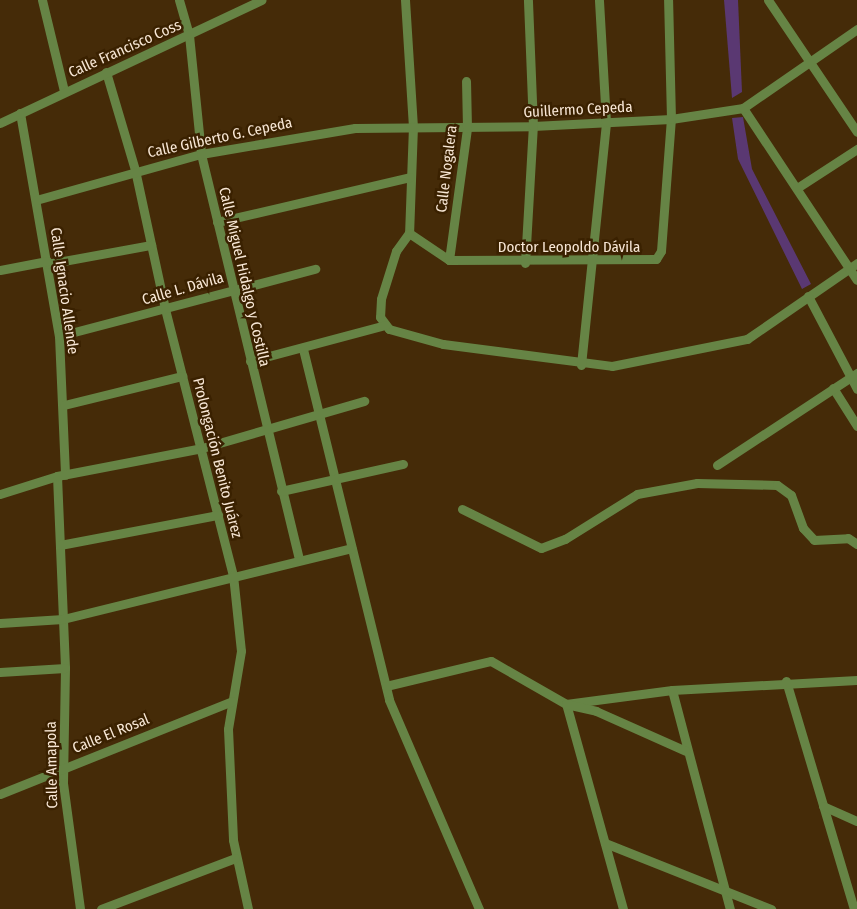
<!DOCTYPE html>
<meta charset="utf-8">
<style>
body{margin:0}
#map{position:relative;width:857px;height:909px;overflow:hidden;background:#452b08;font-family:"Fira Sans Condensed",sans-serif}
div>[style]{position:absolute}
.green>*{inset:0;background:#5a3872}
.minor>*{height:9px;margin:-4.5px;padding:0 4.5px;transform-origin:4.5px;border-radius:4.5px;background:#668445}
span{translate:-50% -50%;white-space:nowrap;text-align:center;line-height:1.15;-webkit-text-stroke:5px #3a2100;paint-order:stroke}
.street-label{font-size:15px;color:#f8e7d5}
</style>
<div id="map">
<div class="green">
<i style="clip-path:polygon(724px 0,738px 0,742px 92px,732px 98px)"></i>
<i style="clip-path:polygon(743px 117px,752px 169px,811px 284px,802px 289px,738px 159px,732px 118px)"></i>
</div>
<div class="minor">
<i style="left:42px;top:0;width:94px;rotate:76.4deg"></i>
<i style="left:179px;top:0;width:36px;rotate:74deg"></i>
<i style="left:189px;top:35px;width:120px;rotate:84.2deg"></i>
<i style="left:201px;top:154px;width:416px;rotate:76.4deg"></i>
<i style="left:405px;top:0;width:126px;rotate:86.4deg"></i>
<i style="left:413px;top:126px;width:107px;rotate:92.1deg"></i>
<i style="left:409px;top:233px;width:22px;rotate:126deg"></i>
<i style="left:396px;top:251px;width:50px;rotate:107.4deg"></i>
<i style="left:381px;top:299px;width:18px;rotate:93deg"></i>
<i style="left:380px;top:317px;width:15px;rotate:53deg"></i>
<i style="left:389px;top:329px;width:56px;rotate:15.5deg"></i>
<i style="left:443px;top:344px;width:170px;rotate:7.4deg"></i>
<i style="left:612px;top:366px;width:138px;rotate:-11.3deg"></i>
<i style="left:747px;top:339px;width:134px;rotate:-34.6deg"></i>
<i style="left:768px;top:0;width:159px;rotate:56deg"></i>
<i style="left:106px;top:72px;width:102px;rotate:73.5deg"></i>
<i style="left:135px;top:170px;width:142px;rotate:77.8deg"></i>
<i style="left:165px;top:309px;width:275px;rotate:75.7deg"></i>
<i style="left:233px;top:575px;width:76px;rotate:84deg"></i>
<i style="left:241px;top:651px;width:79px;rotate:99.5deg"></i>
<i style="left:228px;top:729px;width:111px;rotate:87.4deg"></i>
<i style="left:233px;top:840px;width:71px;rotate:77.7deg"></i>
<i style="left:743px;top:108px;width:206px;rotate:56.5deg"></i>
<i style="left:20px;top:113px;width:226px;rotate:80.1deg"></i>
<i style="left:59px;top:336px;width:139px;rotate:87.5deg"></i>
<i style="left:0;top:123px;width:289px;rotate:-25.2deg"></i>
<i style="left:797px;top:188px;width:72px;rotate:-33deg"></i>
<i style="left:36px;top:200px;width:171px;rotate:-15.6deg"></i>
<i style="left:201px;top:154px;width:156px;rotate:-9.6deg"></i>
<i style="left:355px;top:128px;width:178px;rotate:-0.6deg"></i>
<i style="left:533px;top:126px;width:138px;rotate:-2.9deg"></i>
<i style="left:671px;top:119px;width:73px;rotate:-8.7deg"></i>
<i style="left:743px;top:108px;width:139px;rotate:-34.7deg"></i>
<i style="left:217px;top:222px;width:198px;rotate:-13.1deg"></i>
<i style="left:409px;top:233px;width:48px;rotate:34deg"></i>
<i style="left:449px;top:260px;width:207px;rotate:-0.3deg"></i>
<i style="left:656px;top:259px;width:9px;rotate:-58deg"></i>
<i style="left:661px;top:251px;width:132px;rotate:-85.7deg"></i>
<i style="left:671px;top:119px;width:119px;rotate:-91.4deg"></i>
<i style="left:449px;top:260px;width:133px;rotate:-82.2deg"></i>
<i style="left:467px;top:128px;width:47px;rotate:-91.2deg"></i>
<i style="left:525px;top:263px;width:137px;rotate:-86.7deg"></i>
<i style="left:533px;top:126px;width:126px;rotate:-92.3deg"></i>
<i style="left:47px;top:264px;width:106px;rotate:-10.4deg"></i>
<i style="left:0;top:270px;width:48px;rotate:-10.8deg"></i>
<i style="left:808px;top:296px;width:105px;rotate:62.2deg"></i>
<i style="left:59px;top:336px;width:265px;rotate:-14.7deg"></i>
<i style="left:303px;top:349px;width:361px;rotate:76.2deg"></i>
<i style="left:389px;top:700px;width:228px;rotate:66.7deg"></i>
<i style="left:250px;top:361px;width:140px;rotate:-14.9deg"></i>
<i style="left:581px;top:365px;width:244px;rotate:-84.1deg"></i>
<i style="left:606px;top:122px;width:122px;rotate:-93.3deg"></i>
<i style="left:833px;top:388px;width:45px;rotate:57.7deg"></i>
<i style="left:64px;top:405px;width:122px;rotate:-13.8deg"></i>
<i style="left:717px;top:465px;width:168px;rotate:-33.3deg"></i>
<i style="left:57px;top:476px;width:192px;rotate:87.6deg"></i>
<i style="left:65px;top:668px;width:115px;rotate:91deg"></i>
<i style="left:63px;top:783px;width:127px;rotate:82.3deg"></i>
<i style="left:281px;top:491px;width:125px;rotate:-12.5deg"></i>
<i style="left:0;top:494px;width:60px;rotate:-17.5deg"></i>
<i style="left:57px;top:476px;width:148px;rotate:-10.9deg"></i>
<i style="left:202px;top:448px;width:169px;rotate:-16.2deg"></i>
<i style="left:462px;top:509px;width:88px;rotate:26.3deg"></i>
<i style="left:541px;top:548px;width:26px;rotate:-21deg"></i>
<i style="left:565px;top:539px;width:85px;rotate:-32deg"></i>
<i style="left:637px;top:494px;width:61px;rotate:-10.4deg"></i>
<i style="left:697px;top:483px;width:80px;rotate:1.4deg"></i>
<i style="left:777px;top:485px;width:17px;rotate:36deg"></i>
<i style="left:791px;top:495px;width:35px;rotate:70deg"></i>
<i style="left:803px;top:528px;width:16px;rotate:47deg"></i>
<i style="left:814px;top:540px;width:34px;rotate:-3deg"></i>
<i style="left:848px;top:538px;width:11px;rotate:34deg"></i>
<i style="left:60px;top:545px;width:161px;rotate:-10.8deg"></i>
<i style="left:0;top:623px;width:63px;rotate:-3.6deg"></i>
<i style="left:63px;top:619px;width:297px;rotate:-13.8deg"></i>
<i style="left:0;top:672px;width:65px;rotate:-3.5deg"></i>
<i style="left:786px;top:681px;width:238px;rotate:73.4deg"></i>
<i style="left:386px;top:686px;width:108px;rotate:-13.4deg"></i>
<i style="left:491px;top:661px;width:86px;rotate:29.8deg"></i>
<i style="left:566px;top:704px;width:107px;rotate:-7.5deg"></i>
<i style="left:672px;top:690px;width:185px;rotate:-3.1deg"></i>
<i style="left:672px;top:690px;width:227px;rotate:75.2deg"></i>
<i style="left:0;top:794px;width:250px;rotate:-21.8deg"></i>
<i style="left:823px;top:806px;width:37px;rotate:24deg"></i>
<i style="left:605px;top:843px;width:179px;rotate:21.7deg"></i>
<i style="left:101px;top:909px;width:143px;rotate:-20.8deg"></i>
<i style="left:623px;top:909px;width:213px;rotate:-105.5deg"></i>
<i style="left:566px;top:704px;width:31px;rotate:13deg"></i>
<i style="left:596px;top:711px;width:98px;rotate:24deg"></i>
</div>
<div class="street-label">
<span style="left:125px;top:49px;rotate:-24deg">Calle Francisco Coss</span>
<span style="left:578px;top:110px;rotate:-3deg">Guillermo Cepeda</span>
<span style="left:220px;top:138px;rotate:-12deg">Calle Gilberto G. Cepeda</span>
<span style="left:447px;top:169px;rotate:-83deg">Calle Nogalera</span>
<span style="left:569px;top:248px">Doctor Leopoldo Dávila</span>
<span style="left:244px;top:277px;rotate:77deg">Calle Miguel Hidalgo y Costilla</span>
<span style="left:183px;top:289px;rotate:-16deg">Calle L. Dávila</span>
<span style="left:64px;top:291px;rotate:82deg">Calle Ignacio Allende</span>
<span style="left:217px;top:458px;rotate:76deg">Prolongación Benito Juárez</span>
<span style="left:111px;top:734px;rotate:-22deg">Calle El Rosal</span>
<span style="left:52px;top:765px;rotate:-91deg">Calle Amapola</span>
</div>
</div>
